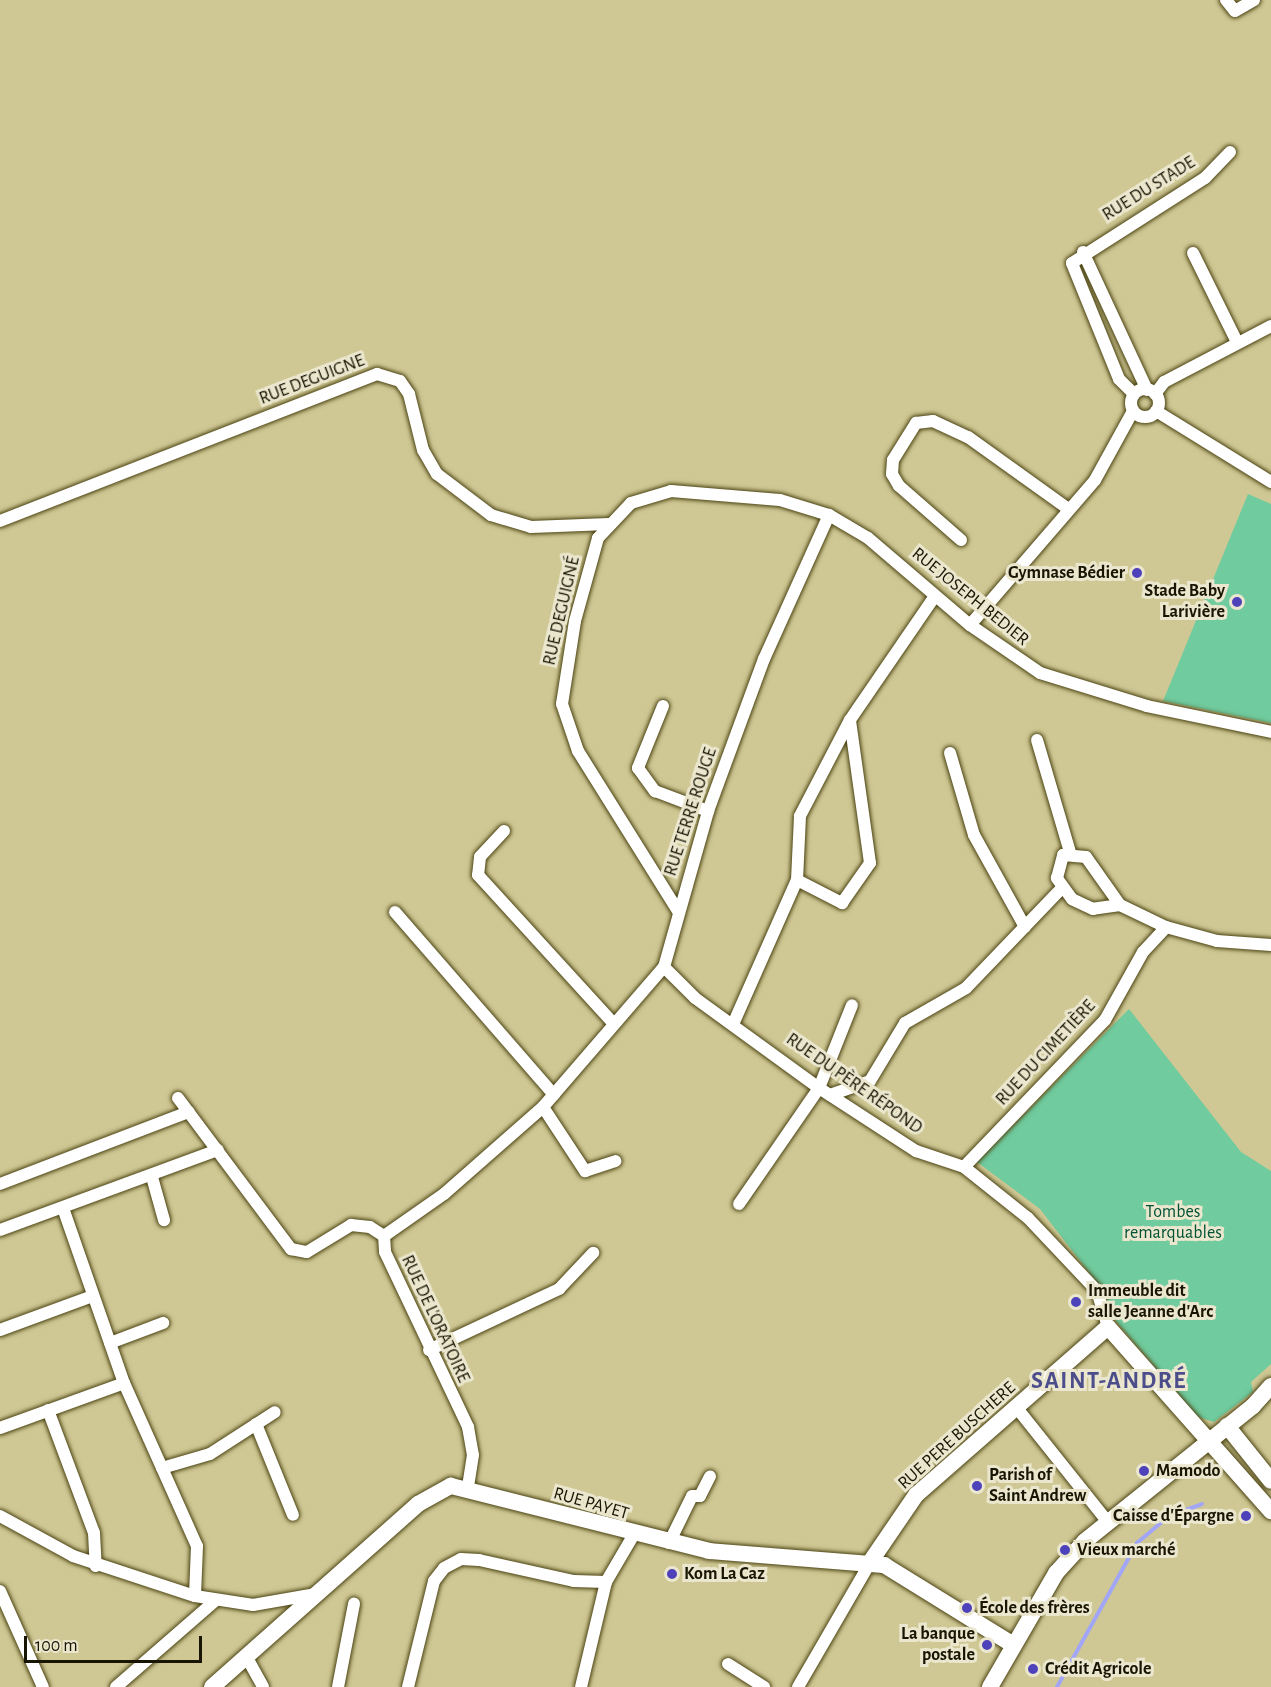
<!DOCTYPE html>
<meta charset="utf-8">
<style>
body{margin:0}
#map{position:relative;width:1271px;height:1687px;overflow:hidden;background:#cfc894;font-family:"Alegreya Sans",sans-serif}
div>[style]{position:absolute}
.green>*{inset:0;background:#70cb9e}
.stream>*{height:4px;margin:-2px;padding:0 2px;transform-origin:2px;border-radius:2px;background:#a2a6f7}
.roads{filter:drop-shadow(0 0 2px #4c4413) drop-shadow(0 0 2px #4c4413)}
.street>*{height:12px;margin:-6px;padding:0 6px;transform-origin:6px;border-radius:6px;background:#fff}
.street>.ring{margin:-6px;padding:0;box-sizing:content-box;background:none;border:12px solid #fff;border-radius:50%}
.secondary>*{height:16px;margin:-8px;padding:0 8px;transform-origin:8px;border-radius:8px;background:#fff}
.dots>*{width:16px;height:16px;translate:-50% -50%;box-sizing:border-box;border:3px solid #ebe7ce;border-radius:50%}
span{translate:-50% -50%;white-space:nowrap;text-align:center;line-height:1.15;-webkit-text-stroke:6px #ebe7ce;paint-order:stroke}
.street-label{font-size:18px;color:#181503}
.poi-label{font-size:18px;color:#181503;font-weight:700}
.right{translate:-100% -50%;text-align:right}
.left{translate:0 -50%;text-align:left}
.park-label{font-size:18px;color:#005235}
.district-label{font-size:24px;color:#4c4d8b;font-weight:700;letter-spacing:1.5px}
.scale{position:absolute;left:24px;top:1636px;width:178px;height:27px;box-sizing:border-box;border:3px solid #181503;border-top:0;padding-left:8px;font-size:18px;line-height:21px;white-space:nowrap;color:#181503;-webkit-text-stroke:4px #ebe7ce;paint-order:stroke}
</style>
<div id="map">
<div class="green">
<i style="clip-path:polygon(1248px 494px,1271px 504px,1271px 723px,1163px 701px)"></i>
<i style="clip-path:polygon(1129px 1009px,1241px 1152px,1271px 1171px,1271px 1364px,1251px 1382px,1253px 1392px,1214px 1422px,1198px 1417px,1114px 1319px,1104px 1292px,1040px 1209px,977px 1162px)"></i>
</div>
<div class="stream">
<i style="left:1057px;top:1687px;width:165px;rotate:-60.9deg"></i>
<i style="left:1137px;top:1543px;width:42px;rotate:-40.2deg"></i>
<i style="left:1169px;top:1516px;width:35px;rotate:-20deg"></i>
</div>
<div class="roads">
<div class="street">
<i style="left:1226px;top:0;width:14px;rotate:51deg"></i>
<i style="left:1235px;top:11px;width:22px;rotate:-30deg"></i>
<i style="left:1083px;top:252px;width:152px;rotate:65.1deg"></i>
<i style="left:1193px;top:253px;width:99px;rotate:63.7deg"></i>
<i class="ring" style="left:1131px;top:389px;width:16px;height:16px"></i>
<i style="left:1134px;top:394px;width:21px;rotate:-135deg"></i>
<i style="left:1119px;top:379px;width:125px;rotate:-112.1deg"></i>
<i style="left:1072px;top:263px;width:158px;rotate:-32.6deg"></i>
<i style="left:1205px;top:178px;width:36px;rotate:-46deg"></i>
<i style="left:1155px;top:394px;width:15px;rotate:-53deg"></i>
<i style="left:1164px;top:382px;width:121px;rotate:-27.6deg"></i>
<i style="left:1156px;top:411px;width:135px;rotate:31.7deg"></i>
<i style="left:0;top:521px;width:405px;rotate:-21.3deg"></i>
<i style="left:377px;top:374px;width:24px;rotate:17deg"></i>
<i style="left:400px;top:381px;width:16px;rotate:55deg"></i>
<i style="left:409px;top:394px;width:58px;rotate:76deg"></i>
<i style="left:423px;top:450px;width:28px;rotate:60deg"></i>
<i style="left:437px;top:474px;width:68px;rotate:37.2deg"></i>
<i style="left:491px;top:515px;width:42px;rotate:16.7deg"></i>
<i style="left:531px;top:527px;width:78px;rotate:-2.2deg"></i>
<i style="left:961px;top:540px;width:82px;rotate:-138.9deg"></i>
<i style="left:899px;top:486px;width:14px;rotate:-120deg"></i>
<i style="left:892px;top:474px;width:14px;rotate:-86deg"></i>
<i style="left:893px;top:460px;width:44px;rotate:-58.1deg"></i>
<i style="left:916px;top:423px;width:17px;rotate:-7deg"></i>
<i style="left:933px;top:421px;width:38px;rotate:25deg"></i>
<i style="left:968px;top:437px;width:122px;rotate:35.6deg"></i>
<i style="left:970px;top:625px;width:191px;rotate:-49.2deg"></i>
<i style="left:1095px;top:480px;width:79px;rotate:-61.2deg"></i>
<i style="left:663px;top:706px;width:67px;rotate:112deg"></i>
<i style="left:638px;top:768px;width:29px;rotate:54deg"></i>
<i style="left:655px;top:791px;width:57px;rotate:20.7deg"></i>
<i style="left:1037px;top:740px;width:117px;rotate:73.6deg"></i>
<i style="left:950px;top:753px;width:85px;rotate:73.7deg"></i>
<i style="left:974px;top:835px;width:105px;rotate:61deg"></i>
<i style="left:504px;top:831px;width:35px;rotate:133deg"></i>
<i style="left:480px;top:857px;width:18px;rotate:96deg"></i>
<i style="left:478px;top:875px;width:200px;rotate:47.6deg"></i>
<i style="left:797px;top:880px;width:51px;rotate:27.1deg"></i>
<i style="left:842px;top:903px;width:49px;rotate:-55deg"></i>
<i style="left:870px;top:863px;width:144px;rotate:-98deg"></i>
<i style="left:1120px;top:905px;width:27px;rotate:172deg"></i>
<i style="left:1093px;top:909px;width:23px;rotate:-155deg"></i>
<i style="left:1072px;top:899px;width:26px;rotate:-126deg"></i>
<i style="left:1057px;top:878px;width:24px;rotate:-75deg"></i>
<i style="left:1063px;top:855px;width:23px;rotate:5deg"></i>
<i style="left:1086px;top:857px;width:59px;rotate:54.7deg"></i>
<i style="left:1120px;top:905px;width:51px;rotate:25.6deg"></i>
<i style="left:1166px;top:927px;width:53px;rotate:15.4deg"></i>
<i style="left:1217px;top:941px;width:54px;rotate:4.2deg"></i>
<i style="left:678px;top:911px;width:189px;rotate:-122deg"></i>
<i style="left:578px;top:751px;width:50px;rotate:-108.8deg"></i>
<i style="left:562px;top:704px;width:84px;rotate:-81.1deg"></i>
<i style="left:575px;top:621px;width:86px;rotate:-74.5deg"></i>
<i style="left:598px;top:538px;width:48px;rotate:-46.7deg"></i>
<i style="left:631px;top:503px;width:42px;rotate:-16.7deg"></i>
<i style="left:671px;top:491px;width:109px;rotate:4.7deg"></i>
<i style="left:780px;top:500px;width:51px;rotate:17deg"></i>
<i style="left:829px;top:515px;width:45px;rotate:30.5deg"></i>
<i style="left:868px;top:538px;width:134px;rotate:40.5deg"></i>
<i style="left:970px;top:625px;width:85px;rotate:34.4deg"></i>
<i style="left:1040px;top:673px;width:112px;rotate:17.1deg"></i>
<i style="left:1147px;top:706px;width:127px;rotate:11.8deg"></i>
<i style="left:395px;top:912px;width:242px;rotate:49deg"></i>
<i style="left:664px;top:967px;width:44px;rotate:45deg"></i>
<i style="left:695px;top:998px;width:153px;rotate:36deg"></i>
<i style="left:819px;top:1088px;width:116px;rotate:33deg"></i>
<i style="left:916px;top:1151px;width:51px;rotate:18.4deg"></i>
<i style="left:964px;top:1167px;width:82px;rotate:38.6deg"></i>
<i style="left:1028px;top:1218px;width:100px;rotate:46.6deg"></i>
<i style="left:1097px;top:1291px;width:38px;rotate:73deg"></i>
<i style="left:734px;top:1022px;width:155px;rotate:-66.1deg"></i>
<i style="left:797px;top:880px;width:64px;rotate:-87.3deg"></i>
<i style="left:800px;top:816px;width:108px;rotate:-62.5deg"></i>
<i style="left:850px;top:720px;width:150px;rotate:-55.6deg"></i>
<i style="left:830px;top:1095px;width:42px;rotate:-19.3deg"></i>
<i style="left:870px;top:1081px;width:68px;rotate:-58.9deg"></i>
<i style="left:905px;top:1023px;width:70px;rotate:-29.8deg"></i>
<i style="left:966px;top:988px;width:139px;rotate:-46.2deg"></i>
<i style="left:178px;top:1098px;width:189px;rotate:53.2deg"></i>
<i style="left:291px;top:1249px;width:16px;rotate:11deg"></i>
<i style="left:307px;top:1252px;width:52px;rotate:-31.5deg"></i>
<i style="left:351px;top:1225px;width:19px;rotate:6deg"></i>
<i style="left:370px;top:1227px;width:17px;rotate:33deg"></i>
<i style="left:543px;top:1107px;width:77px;rotate:56.7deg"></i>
<i style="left:585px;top:1171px;width:32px;rotate:-18deg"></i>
<i style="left:964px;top:1167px;width:204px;rotate:-46.2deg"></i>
<i style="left:1105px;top:1020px;width:78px;rotate:-60.8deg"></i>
<i style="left:1143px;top:952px;width:34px;rotate:-47deg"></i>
<i style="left:152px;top:1177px;width:45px;rotate:74.4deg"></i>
<i style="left:0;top:1184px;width:202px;rotate:-20.9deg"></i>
<i style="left:739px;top:1204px;width:141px;rotate:-55.4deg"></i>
<i style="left:819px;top:1088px;width:89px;rotate:-68.3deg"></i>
<i style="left:63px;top:1208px;width:185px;rotate:70.8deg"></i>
<i style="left:124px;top:1383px;width:179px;rotate:65.9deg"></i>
<i style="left:197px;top:1546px;width:50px;rotate:92.3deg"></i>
<i style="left:0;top:1230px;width:232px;rotate:-20.2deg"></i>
<i style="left:384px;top:1236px;width:73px;rotate:-35deg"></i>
<i style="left:444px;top:1194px;width:132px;rotate:-41.3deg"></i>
<i style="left:543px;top:1107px;width:185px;rotate:-49.2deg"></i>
<i style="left:664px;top:967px;width:162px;rotate:-74.2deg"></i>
<i style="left:708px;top:811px;width:162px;rotate:-69.8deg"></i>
<i style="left:764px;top:659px;width:158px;rotate:-65.7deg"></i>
<i style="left:384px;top:1236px;width:16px;rotate:86deg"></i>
<i style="left:385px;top:1252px;width:194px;rotate:64.6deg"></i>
<i style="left:468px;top:1427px;width:28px;rotate:80deg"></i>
<i style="left:473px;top:1455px;width:33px;rotate:99deg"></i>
<i style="left:0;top:1330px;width:99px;rotate:-20.1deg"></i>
<i style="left:110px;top:1343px;width:57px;rotate:-20.7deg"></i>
<i style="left:429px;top:1350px;width:144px;rotate:-25.1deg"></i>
<i style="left:559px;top:1289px;width:50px;rotate:-46.6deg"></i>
<i style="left:1016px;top:1407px;width:146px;rotate:51.4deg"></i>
<i style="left:48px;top:1410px;width:131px;rotate:69.5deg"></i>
<i style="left:94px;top:1533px;width:33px;rotate:87deg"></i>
<i style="left:256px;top:1424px;width:98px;rotate:67.9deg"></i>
<i style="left:0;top:1428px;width:132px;rotate:-19.9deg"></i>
<i style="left:162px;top:1468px;width:50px;rotate:-16.3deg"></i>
<i style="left:210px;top:1454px;width:77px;rotate:-32.9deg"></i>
<i style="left:0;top:1516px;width:83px;rotate:28.7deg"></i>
<i style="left:73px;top:1556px;width:128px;rotate:18.2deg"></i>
<i style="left:195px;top:1596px;width:59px;rotate:8.8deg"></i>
<i style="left:253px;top:1605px;width:64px;rotate:-9.9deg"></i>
<i style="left:669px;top:1543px;width:52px;rotate:-63.9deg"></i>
<i style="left:692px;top:1496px;width:8px"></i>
<i style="left:700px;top:1496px;width:22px;rotate:-63deg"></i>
<i style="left:0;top:1591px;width:105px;rotate:65.9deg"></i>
<i style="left:246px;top:1656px;width:35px;rotate:61deg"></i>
<i style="left:728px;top:1664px;width:43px;rotate:32.6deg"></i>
<i style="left:116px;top:1687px;width:131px;rotate:-41deg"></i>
<i style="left:338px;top:1687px;width:85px;rotate:-79.1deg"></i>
<i style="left:408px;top:1687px;width:109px;rotate:-76.2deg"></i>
<i style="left:434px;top:1581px;width:16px;rotate:-52deg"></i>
<i style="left:444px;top:1568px;width:19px;rotate:-28deg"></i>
<i style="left:461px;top:1559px;width:18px;rotate:3deg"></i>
<i style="left:479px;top:1560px;width:97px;rotate:12.5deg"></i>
<i style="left:574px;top:1581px;width:32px;rotate:2deg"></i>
<i style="left:606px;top:1582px;width:53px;rotate:-59.6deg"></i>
<i style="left:581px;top:1687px;width:108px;rotate:-76.6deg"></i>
<i style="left:798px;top:1687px;width:146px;rotate:-59.9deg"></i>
</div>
<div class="secondary">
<i style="left:1227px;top:1426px;width:70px;rotate:51.3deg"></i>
<i style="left:871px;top:1561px;width:80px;rotate:-55.7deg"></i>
<i style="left:916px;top:1495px;width:255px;rotate:-41.2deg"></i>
<i style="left:1108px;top:1327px;width:246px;rotate:48.5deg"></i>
<i style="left:212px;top:1687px;width:276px;rotate:-41.6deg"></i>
<i style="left:418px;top:1504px;width:38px;rotate:-29deg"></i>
<i style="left:451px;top:1486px;width:266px;rotate:14.1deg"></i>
<i style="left:709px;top:1551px;width:176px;rotate:4.6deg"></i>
<i style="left:884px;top:1565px;width:150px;rotate:31.7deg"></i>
<i style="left:990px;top:1687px;width:132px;rotate:-59.9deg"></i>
<i style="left:1056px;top:1573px;width:43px;rotate:-47.8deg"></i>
<i style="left:1085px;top:1541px;width:216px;rotate:-38.8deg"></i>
<i style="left:1253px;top:1406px;width:27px;rotate:-48deg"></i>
</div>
</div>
<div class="dots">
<i style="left:1137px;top:573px;background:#4d42b9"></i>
<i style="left:1237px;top:602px;background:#4d42b9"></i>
<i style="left:1076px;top:1302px;background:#4d42b9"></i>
<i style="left:1144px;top:1471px;background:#4d42b9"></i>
<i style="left:977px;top:1486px;background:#4d42b9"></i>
<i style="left:1246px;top:1516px;background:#4d42b9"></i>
<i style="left:1065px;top:1550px;background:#4d42b9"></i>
<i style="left:672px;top:1574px;background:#4d42b9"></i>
<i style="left:967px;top:1608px;background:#4d42b9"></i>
<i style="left:987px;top:1645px;background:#4d42b9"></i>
<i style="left:1033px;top:1669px;background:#4d42b9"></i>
</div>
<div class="street-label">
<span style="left:1149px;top:189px;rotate:-32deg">RUE DU STADE</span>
<span style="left:312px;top:380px;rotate:-21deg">RUE DEGUIGNE</span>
<span style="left:970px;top:597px;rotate:39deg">RUE JOSEPH BEDIER</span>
<span style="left:562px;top:611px;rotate:-77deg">RUE DEGUIGNÉ</span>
<span style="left:691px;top:812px;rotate:-72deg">RUE TERRE ROUGE</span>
<span style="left:1046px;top:1053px;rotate:-47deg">RUE DU CIMETIÈRE</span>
<span style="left:854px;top:1084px;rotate:35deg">RUE DU PÈRE RÉPOND</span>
<span style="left:435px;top:1319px;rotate:65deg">RUE DE L'ORATOIRE</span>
<span style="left:957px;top:1436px;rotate:-42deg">RUE PERE BUSCHERE</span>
<span style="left:591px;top:1504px;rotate:16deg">RUE PAYET</span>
</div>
<div class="poi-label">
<span class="right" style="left:1125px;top:573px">Gymnase Bédier</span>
<span class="right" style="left:1225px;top:602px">Stade Baby<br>Larivière</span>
<span class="left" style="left:1088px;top:1302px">Immeuble dit<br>salle Jeanne d'Arc</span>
<span class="left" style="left:1156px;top:1471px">Mamodo</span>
<span class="left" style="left:989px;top:1486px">Parish of<br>Saint Andrew</span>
<span class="right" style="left:1234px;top:1516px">Caisse d'Épargne</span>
<span class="left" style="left:1077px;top:1550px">Vieux marché</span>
<span class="left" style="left:684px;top:1574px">Kom La Caz</span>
<span class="left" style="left:979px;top:1608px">École des frères</span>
<span class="right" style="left:975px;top:1645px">La banque<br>postale</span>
<span class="left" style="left:1045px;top:1669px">Crédit Agricole</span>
</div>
<div class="park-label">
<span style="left:1173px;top:1223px">Tombes<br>remarquables</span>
</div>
<div class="district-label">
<span style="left:1109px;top:1382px">SAINT-ANDRÉ</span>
</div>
<div class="scale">100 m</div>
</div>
